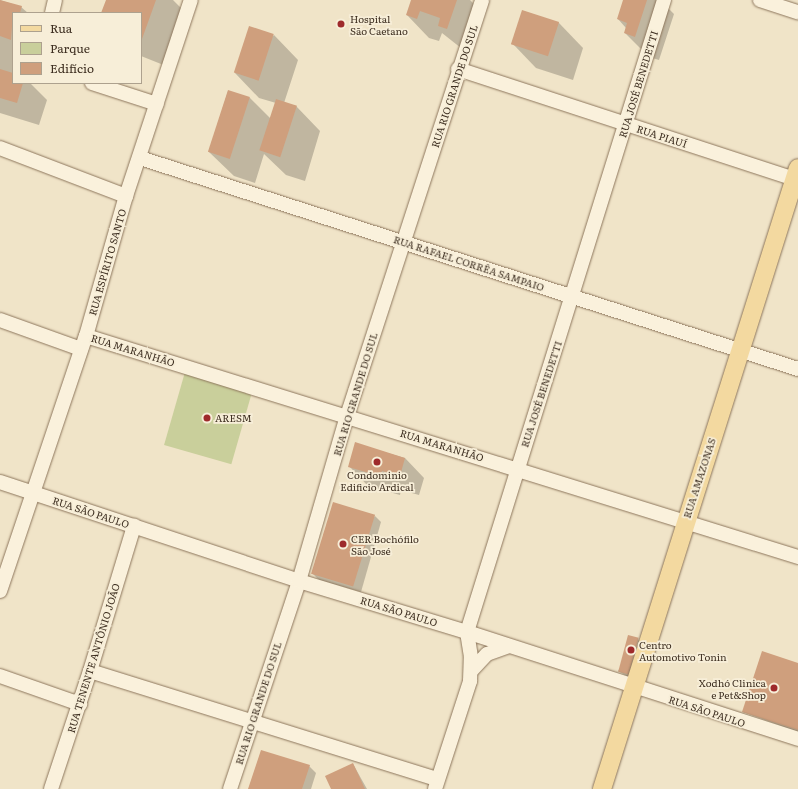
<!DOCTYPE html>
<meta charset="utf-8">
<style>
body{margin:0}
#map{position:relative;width:798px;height:789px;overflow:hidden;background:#f0e4c8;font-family:Literata,serif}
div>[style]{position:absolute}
.green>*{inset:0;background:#c9cf9b;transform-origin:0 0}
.shadow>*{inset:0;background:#0003}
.building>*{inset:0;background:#cf9f7d;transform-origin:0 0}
.roads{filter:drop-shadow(0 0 1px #8d765c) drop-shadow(0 0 1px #8d765c)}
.minor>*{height:14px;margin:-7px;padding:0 7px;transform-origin:7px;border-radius:7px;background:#faf1dc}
.major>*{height:18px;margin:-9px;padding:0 9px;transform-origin:9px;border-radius:9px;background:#f3d9a0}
.dots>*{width:11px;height:11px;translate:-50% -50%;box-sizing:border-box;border:2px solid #f7eed8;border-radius:50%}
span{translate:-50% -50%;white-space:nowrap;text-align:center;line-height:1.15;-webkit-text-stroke:3.5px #f7eed8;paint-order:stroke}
.poi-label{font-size:10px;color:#3d2e20}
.left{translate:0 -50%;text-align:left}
.right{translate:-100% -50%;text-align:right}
.street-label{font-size:10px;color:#3d2e20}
.legend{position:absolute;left:12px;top:12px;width:130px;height:72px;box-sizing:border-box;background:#f7eed8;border:1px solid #ada18e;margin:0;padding:5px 7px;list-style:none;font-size:12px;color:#3d2e20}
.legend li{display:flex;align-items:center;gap:8px;height:20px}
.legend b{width:20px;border:1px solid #ada18e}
</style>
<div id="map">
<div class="green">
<i style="left:185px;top:372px;width:70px;height:76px;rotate:16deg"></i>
</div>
<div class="shadow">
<i style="clip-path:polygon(0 0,21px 7px,28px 13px,13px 13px,13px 83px,30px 83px,47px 100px,39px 125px,0 113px)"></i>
<i style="clip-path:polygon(107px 0,173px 0,185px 12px,166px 66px,141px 56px,141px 13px,102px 13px)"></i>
<i style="clip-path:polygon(412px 0,470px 0,482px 12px,461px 48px,442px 33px,439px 41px,429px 38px,407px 15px)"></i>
<i style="clip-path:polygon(624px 0,660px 0,674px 14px,659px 60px,649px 57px,625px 33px,626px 28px,618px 19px)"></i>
<i style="clip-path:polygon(523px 11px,559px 23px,583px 48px,573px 80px,536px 68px,512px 43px)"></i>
<i style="clip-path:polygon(274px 35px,298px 60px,284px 103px,296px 106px,320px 131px,305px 181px,286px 175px,264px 154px,255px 183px,234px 176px,209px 152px,228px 91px,250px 98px,271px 119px,276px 103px,259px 98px,235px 73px)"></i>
<i style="clip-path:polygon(356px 444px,405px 458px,424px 478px,419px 495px,401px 490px,400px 495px,368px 486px,349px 466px)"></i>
<i style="clip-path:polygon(375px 516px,381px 522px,361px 592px,319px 580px,312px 573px)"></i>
<i style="clip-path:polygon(638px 639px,643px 644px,632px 679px,618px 671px)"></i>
<i style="clip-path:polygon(798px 664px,798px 732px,743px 712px)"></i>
<i style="clip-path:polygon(353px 764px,367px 789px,332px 789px)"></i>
<i style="clip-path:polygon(309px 766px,316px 773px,311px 789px,249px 789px)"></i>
</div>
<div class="building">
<i style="clip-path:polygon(0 0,22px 6px,20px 13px,13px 13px,11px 40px,0 36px)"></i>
<i style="clip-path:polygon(106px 0,156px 0,142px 39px,141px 13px,101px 13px)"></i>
<i style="clip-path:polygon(411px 0,457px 0,447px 29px,438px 26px,440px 18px,420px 11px,417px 19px,406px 15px)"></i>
<i style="clip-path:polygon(623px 0,647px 0,635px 37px,624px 33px,627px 23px,617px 19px)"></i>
<i style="left:522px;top:10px;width:39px;height:36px;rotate:18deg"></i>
<i style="left:249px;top:26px;width:26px;height:49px;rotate:18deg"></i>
<i style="clip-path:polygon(0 69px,13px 73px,13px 83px,23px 83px,17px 103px,0 98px)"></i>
<i style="left:228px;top:90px;width:23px;height:65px;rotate:18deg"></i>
<i style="left:276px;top:99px;width:22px;height:54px;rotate:18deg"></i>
<i style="clip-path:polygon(355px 442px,405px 458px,400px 476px,382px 471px,380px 476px,348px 467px)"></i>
<i style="left:333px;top:502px;width:44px;height:75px;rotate:17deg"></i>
<i style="left:628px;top:635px;width:11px;height:38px;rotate:15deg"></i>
<i style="clip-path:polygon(762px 651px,798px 663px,798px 730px,742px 712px)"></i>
<i style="clip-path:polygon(261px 750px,310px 765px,302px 789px,248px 789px)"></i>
<i style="clip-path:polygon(353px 763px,365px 789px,331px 789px,325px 776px)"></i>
</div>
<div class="roads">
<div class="minor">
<i style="left:760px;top:0;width:40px;rotate:18deg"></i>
<i style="left:52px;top:13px;width:13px;rotate:-77deg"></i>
<i style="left:458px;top:69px;width:358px;rotate:18.1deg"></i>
<i style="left:92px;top:83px;width:68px;rotate:17.9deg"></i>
<i style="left:0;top:148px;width:135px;rotate:20.9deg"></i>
<i style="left:140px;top:158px;width:691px;rotate:17.78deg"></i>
<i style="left:0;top:320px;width:86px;rotate:19.7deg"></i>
<i style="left:86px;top:336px;width:746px;rotate:17.24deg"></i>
<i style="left:0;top:482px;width:315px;rotate:18.3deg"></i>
<i style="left:299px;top:581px;width:176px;rotate:16.9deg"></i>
<i style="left:467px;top:632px;width:348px;rotate:17.9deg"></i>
<i style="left:0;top:591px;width:269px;rotate:-71.4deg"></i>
<i style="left:86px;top:336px;width:146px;rotate:-74.1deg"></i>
<i style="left:126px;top:196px;width:206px;rotate:-71.7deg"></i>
<i style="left:90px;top:671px;width:363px;rotate:17.3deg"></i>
<i style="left:471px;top:671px;width:23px;rotate:-47deg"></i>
<i style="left:487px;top:654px;width:23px;rotate:-20deg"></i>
<i style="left:0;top:676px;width:85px;rotate:19.3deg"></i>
<i style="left:51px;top:789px;width:124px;rotate:-71.7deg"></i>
<i style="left:90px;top:671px;width:152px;rotate:-73.1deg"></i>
<i style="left:230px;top:789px;width:219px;rotate:-71.6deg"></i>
<i style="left:299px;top:581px;width:172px;rotate:-73.8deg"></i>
<i style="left:347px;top:416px;width:437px;rotate:-72deg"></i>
<i style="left:435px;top:789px;width:114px;rotate:-72deg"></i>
<i style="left:470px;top:681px;width:24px;rotate:-88deg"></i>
<i style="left:471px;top:657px;width:25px;rotate:-99deg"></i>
<i style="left:467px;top:632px;width:662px;rotate:-72.69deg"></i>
</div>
<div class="major">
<i style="left:602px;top:789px;width:651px;rotate:-72.48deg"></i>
</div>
</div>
<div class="dots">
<i style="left:341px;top:24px;background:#9e2a2b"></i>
<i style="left:207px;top:418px;background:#9e2a2b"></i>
<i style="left:377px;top:462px;background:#9e2a2b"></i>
<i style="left:343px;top:544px;background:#9e2a2b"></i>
<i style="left:631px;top:650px;background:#9e2a2b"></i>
<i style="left:774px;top:688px;background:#9e2a2b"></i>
</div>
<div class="poi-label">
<span class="left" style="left:350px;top:24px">Hospital<br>São Caetano</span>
<span class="left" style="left:215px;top:418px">ARESM</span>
<span style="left:377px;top:480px">Condominio<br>Edificio Ardical</span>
<span class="left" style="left:351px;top:544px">CER Bochófilo<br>São José</span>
<span class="left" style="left:639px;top:650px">Centro<br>Automotivo Tonin</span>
<span class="right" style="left:766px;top:688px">Xodhó Clinica<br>e Pet&amp;Shop</span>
</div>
<div class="street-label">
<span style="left:638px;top:84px;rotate:-73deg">RUA JOSÉ BENEDETTI</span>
<span style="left:454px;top:86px;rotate:-72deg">RUA RIO GRANDE DO SUL</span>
<span style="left:662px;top:136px;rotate:18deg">RUA PIAUÍ</span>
<span style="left:107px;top:262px;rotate:-74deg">RUA ESPÍRITO SANTO</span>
<span style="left:469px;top:263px;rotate:18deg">RUA RAFAEL CORRÊA SAMPAIO</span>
<span style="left:133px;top:350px;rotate:17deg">RUA MARANHÃO</span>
<span style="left:355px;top:394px;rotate:-73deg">RUA RIO GRANDE DO SUL</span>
<span style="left:541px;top:394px;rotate:-72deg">RUA JOSÉ BENEDETTI</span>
<span style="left:442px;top:445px;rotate:17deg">RUA MARANHÃO</span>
<span style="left:699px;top:478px;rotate:-72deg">RUA AMAZONAS</span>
<span style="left:91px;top:512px;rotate:18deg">RUA SÃO PAULO</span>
<span style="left:399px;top:611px;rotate:17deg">RUA SÃO PAULO</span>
<span style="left:93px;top:658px;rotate:-73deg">RUA TENENTE ANTÔNIO JOÃO</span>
<span style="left:258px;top:703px;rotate:-72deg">RUA RIO GRANDE DO SUL</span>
<span style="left:707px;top:711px;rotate:18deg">RUA SÃO PAULO</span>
</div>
<ul class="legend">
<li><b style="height:5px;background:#f3d9a0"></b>Rua</li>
<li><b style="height:11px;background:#c9cf9b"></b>Parque</li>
<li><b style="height:11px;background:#cf9f7d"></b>Edifício</li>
</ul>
</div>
